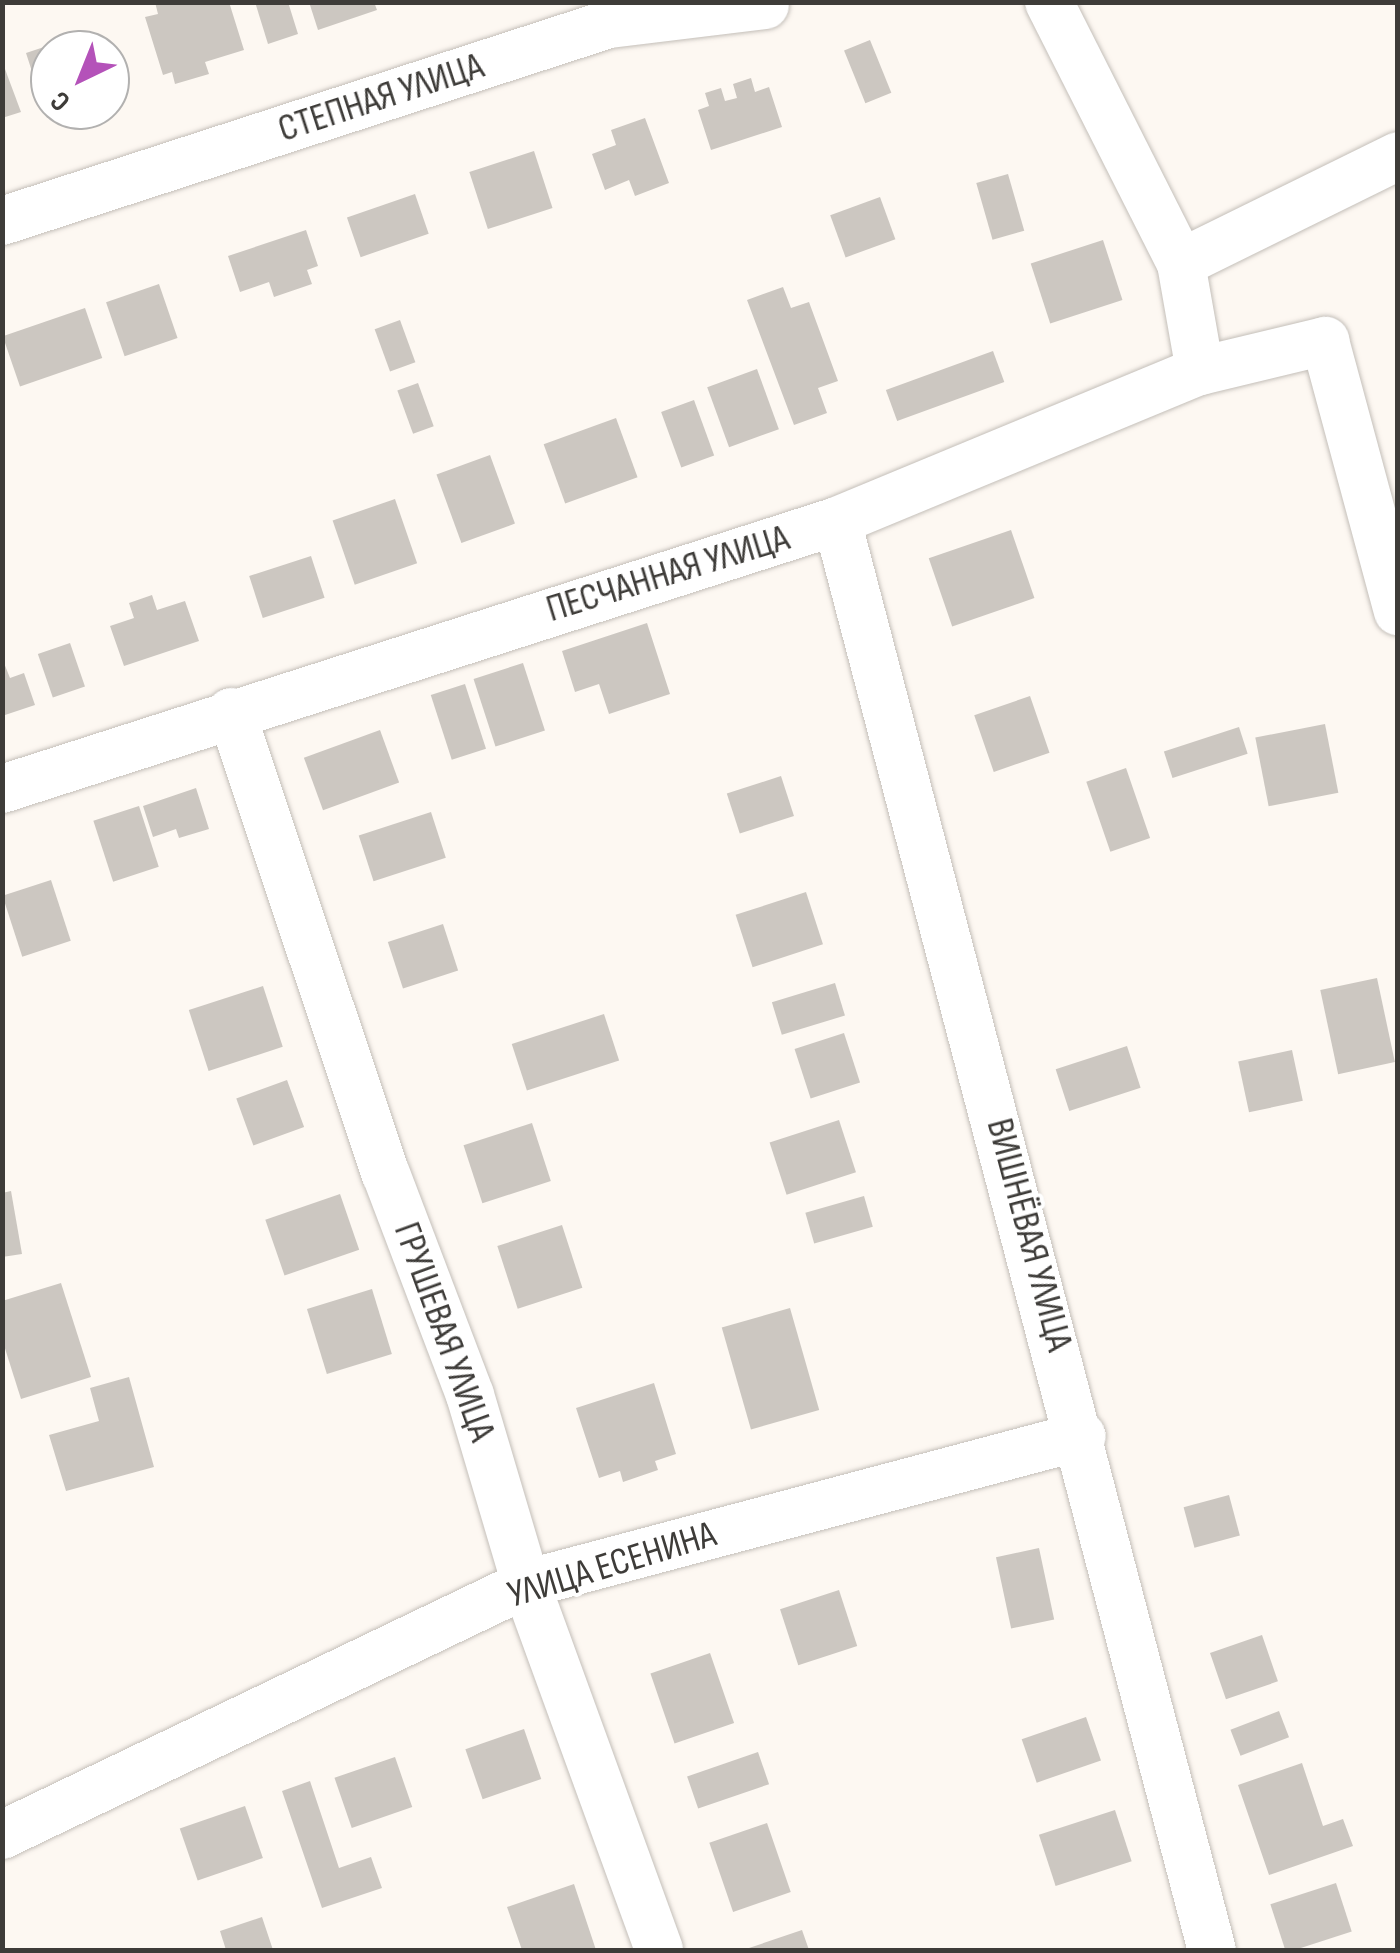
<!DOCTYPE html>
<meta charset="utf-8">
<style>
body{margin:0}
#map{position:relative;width:1400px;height:1953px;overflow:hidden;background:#fdf8f2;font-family:"Sofia Sans Condensed",sans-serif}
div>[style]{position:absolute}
.building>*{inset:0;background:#ccc7c1;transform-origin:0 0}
.roads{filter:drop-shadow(0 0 2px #c4bfb9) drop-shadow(0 0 2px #c4bfb9)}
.minor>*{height:48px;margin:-24px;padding:0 24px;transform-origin:24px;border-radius:24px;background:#fff}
span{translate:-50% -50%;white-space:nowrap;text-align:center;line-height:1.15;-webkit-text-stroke:8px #fff;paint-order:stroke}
.street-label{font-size:38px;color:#3e3c39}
.frame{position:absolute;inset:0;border:5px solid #3e3c39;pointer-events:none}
.north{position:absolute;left:30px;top:30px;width:100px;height:100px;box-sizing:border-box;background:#fff;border:2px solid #b2b1b0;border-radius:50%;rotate:223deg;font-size:28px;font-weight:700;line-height:40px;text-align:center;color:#3e3c39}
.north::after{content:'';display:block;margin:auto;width:35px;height:45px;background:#b452b9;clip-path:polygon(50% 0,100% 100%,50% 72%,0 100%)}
</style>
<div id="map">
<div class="building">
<i style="clip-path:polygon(155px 2px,229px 2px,244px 50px,205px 62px,209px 74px,175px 84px,172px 72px,163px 75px,145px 17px,158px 14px)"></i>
<i style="clip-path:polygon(255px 2px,288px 2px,298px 34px,268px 44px)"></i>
<i style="clip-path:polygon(309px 2px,374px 2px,377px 10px,318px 30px)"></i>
<i style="clip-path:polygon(83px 34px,88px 50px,50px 50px,50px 110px,68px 111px,47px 118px,26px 53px)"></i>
<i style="left:870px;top:40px;width:57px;height:28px;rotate:68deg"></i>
<i style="clip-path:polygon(2px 61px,21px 112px,2px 118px)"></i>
<i style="clip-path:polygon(751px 78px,755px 92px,769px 87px,782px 127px,711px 150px,698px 110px,709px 106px,705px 93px,721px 88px,725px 101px,737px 98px,733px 84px)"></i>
<i style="clip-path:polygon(645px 118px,669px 183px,635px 196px,629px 180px,605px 190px,592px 154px,616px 145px,611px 130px)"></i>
<i style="left:534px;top:151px;width:60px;height:68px;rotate:72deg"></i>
<i style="left:1008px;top:174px;width:59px;height:33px;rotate:74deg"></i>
<i style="left:415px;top:194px;width:42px;height:72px;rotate:71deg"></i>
<i style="left:880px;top:197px;width:45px;height:53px;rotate:70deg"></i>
<i style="clip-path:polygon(306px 230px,318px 266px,307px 270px,312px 284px,274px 297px,269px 282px,240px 292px,228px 256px)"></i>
<i style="left:1103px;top:240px;width:63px;height:76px;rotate:72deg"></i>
<i style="left:159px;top:284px;width:57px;height:56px;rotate:71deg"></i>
<i style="clip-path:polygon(783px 287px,791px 308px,809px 302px,838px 381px,818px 388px,827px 413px,794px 425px,747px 300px)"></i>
<i style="left:85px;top:308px;width:53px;height:87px;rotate:71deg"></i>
<i style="left:400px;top:320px;width:45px;height:27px;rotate:70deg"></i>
<i style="left:993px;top:351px;width:33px;height:114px;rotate:70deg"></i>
<i style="left:757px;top:369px;width:64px;height:53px;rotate:70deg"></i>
<i style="left:418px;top:383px;width:46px;height:22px;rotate:70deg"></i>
<i style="left:694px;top:400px;width:59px;height:35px;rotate:70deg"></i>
<i style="left:616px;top:418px;width:63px;height:77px;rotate:70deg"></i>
<i style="left:490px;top:455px;width:73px;height:57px;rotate:70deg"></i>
<i style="left:395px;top:499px;width:68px;height:66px;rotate:71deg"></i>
<i style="left:1011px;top:530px;width:72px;height:87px;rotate:71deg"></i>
<i style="left:311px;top:556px;width:44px;height:65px;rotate:72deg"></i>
<i style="clip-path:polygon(152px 595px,157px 610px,185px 601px,199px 641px,124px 666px,110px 626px,134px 618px,129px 603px)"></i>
<i style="clip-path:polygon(647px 623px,670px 694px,609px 714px,599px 684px,575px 692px,562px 651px)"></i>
<i style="left:70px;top:643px;width:46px;height:34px;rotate:71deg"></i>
<i style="clip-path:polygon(2px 658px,10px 678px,24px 673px,35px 705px,2px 716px)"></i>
<i style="left:523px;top:663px;width:71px;height:52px;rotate:72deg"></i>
<i style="left:465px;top:684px;width:68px;height:36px;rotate:72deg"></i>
<i style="left:1030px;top:696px;width:60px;height:59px;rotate:71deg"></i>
<i style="left:1325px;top:724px;width:70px;height:71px;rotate:79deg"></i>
<i style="left:1239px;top:727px;width:28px;height:79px;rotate:72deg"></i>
<i style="left:380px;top:730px;width:56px;height:81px;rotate:70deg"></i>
<i style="left:1126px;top:768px;width:74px;height:42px;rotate:71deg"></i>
<i style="left:781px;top:776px;width:42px;height:57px;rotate:72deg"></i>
<i style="clip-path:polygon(196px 788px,209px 829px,179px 838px,176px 829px,153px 837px,143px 806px)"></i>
<i style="left:139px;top:806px;width:64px;height:48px;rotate:72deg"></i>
<i style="left:431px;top:812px;width:48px;height:76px;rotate:72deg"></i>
<i style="left:51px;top:880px;width:64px;height:51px;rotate:72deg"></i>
<i style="left:806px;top:892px;width:55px;height:74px;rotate:72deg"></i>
<i style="left:443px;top:924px;width:49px;height:58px;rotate:72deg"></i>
<i style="left:1377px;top:978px;width:86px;height:58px;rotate:78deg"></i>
<i style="left:835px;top:983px;width:34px;height:66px;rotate:73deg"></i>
<i style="left:263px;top:986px;width:64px;height:78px;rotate:72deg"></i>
<i style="left:604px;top:1014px;width:49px;height:97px;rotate:72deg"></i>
<i style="left:844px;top:1033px;width:52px;height:52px;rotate:72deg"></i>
<i style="left:1127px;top:1046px;width:44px;height:75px;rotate:72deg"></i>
<i style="left:1292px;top:1050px;width:52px;height:55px;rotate:78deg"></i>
<i style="left:287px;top:1080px;width:50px;height:54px;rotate:70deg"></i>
<i style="left:839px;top:1120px;width:55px;height:73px;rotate:72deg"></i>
<i style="left:532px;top:1123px;width:61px;height:72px;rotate:72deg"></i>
<i style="clip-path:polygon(11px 1191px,22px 1254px,2px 1257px,2px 1193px)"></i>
<i style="left:340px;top:1194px;width:59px;height:79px;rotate:71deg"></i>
<i style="left:864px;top:1196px;width:32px;height:61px;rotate:74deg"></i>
<i style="left:562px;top:1225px;width:66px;height:68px;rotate:72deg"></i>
<i style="clip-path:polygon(61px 1283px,91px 1377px,21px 1399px,2px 1339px,2px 1301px)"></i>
<i style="left:372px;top:1289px;width:68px;height:68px;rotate:73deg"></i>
<i style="left:790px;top:1308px;width:106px;height:71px;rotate:74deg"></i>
<i style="clip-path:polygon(129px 1377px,154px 1467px,66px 1491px,49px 1435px,99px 1421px,90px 1388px)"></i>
<i style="clip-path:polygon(654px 1383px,676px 1454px,655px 1461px,658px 1470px,623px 1482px,620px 1471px,599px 1478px,576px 1408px)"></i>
<i style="left:1229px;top:1495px;width:42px;height:47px;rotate:75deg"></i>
<i style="left:1039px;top:1548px;width:73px;height:44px;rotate:78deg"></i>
<i style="left:839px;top:1590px;width:59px;height:62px;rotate:72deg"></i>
<i style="left:1262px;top:1635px;width:49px;height:55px;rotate:71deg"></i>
<i style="left:710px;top:1653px;width:74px;height:63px;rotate:71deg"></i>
<i style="left:1279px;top:1711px;width:28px;height:52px;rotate:69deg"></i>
<i style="left:1086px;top:1717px;width:46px;height:68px;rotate:71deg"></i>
<i style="left:524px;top:1729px;width:53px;height:62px;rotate:71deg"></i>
<i style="left:758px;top:1752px;width:34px;height:75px;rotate:71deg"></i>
<i style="left:395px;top:1757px;width:53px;height:64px;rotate:71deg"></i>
<i style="clip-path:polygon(1302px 1763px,1323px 1826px,1343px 1819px,1353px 1846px,1269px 1875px,1238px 1785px)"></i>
<i style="clip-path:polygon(310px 1781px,339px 1868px,371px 1857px,382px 1888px,322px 1908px,282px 1791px)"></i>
<i style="left:245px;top:1806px;width:55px;height:69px;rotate:71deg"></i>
<i style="left:1115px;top:1810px;width:54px;height:80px;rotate:72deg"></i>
<i style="left:767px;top:1823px;width:73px;height:61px;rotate:71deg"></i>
<i style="left:1336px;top:1883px;width:51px;height:69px;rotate:72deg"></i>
<i style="clip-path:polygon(574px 1884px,596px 1950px,522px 1950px,507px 1907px)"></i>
<i style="clip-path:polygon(262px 1917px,273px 1950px,226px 1950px,220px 1931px)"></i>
<i style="clip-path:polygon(802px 1930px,809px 1950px,743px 1950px)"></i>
</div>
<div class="roads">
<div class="minor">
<i style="left:1049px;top:2px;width:292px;rotate:63.2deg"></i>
<i style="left:2px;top:221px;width:638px;rotate:-17.98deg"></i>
<i style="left:609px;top:24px;width:157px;rotate:-6.9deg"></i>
<i style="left:1200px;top:371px;width:110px;rotate:-100deg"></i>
<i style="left:1181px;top:263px;width:242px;rotate:-26.2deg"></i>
<i style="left:837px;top:521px;width:1477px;rotate:75.3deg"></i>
<i style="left:231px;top:712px;width:487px;rotate:71.5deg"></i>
<i style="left:386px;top:1174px;width:236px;rotate:69.2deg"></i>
<i style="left:470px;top:1395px;width:197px;rotate:73.5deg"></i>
<i style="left:526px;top:1584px;width:389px;rotate:70deg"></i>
<i style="left:2px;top:789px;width:877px;rotate:-17.79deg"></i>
<i style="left:837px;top:521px;width:393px;rotate:-22.5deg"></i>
<i style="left:1200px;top:371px;width:129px;rotate:-13.5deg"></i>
<i style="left:1325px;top:341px;width:280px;rotate:74.9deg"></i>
<i style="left:2px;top:1835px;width:581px;rotate:-25.59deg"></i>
<i style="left:526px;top:1584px;width:575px;rotate:-14.91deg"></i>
</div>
</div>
<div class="street-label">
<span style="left:381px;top:98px;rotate:-18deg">СТЕПНАЯ УЛИЦА</span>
<span style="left:668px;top:574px;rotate:-17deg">ПЕСЧАННАЯ УЛИЦА</span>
<span style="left:1029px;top:1235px;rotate:75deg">ВИШНЁВАЯ УЛИЦА</span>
<span style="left:444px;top:1332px;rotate:70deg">ГРУШЕВАЯ УЛИЦА</span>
<span style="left:612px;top:1565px;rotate:-17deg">УЛИЦА ЕСЕНИНА</span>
</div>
<div class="frame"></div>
<div class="north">С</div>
</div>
